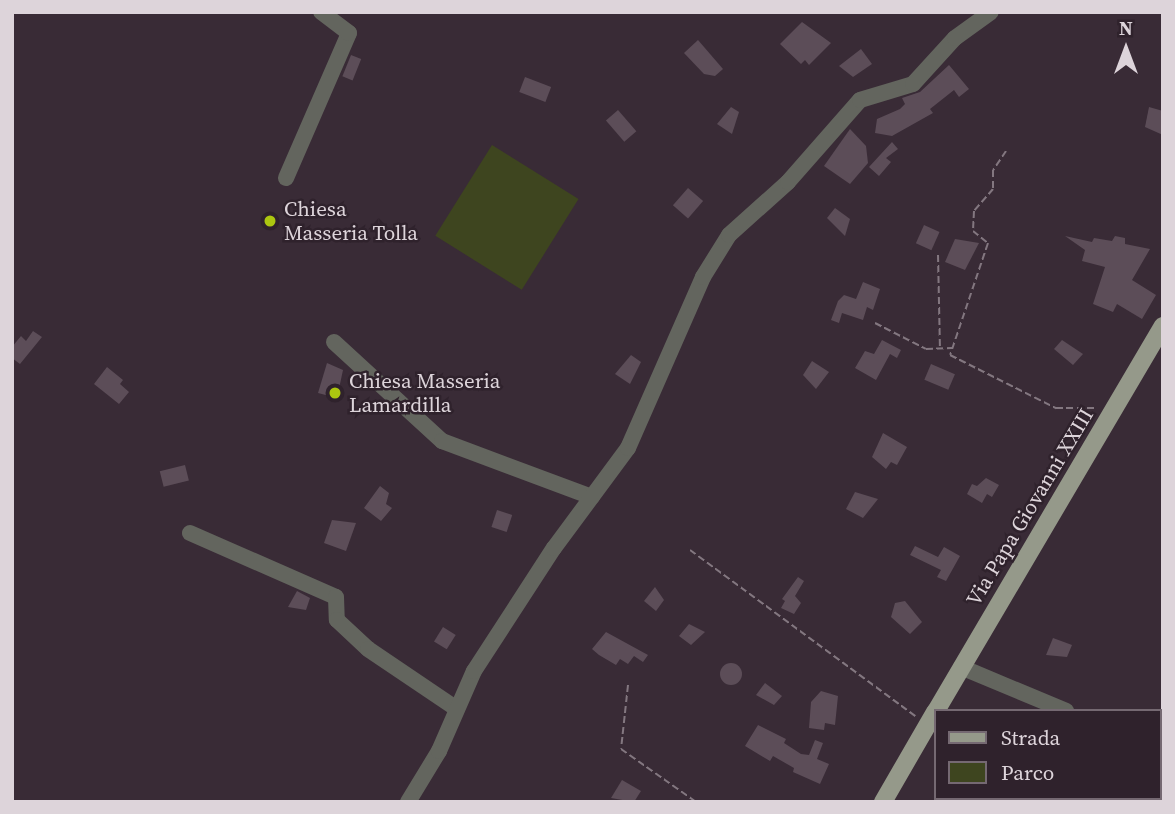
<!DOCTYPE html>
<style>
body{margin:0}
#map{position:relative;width:1175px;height:814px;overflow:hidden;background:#392b36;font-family:"Source Serif 4",serif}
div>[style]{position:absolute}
.green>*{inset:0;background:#3e451f;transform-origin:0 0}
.building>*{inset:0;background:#5c4d58;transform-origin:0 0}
.round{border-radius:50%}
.path>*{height:2px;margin-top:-1px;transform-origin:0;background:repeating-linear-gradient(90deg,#837780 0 7px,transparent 0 10.5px)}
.minor>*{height:16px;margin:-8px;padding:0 8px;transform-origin:8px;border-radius:8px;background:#63655e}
.major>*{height:18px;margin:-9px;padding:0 9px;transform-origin:9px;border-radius:9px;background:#95998a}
.dots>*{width:19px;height:19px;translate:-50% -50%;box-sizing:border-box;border:4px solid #2f222c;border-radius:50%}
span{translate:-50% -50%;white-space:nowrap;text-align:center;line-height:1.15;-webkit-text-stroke:5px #2f222c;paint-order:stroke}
.poi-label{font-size:21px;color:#ddd4da}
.left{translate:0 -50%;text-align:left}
.street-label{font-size:21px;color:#ddd4da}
.frame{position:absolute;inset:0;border:14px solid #ddd4da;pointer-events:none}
.legend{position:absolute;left:934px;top:709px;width:228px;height:91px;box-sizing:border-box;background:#2f222c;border:2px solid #756972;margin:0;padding:9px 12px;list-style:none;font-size:21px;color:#ddd4da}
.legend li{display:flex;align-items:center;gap:14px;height:35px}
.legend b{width:35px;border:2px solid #756972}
.north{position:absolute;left:1091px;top:14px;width:70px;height:70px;-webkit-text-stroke:5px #2f222c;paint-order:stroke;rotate:0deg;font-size:19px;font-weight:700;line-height:28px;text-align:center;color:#ddd4da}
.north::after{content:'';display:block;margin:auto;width:24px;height:32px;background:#ddd4da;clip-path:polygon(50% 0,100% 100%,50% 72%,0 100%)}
</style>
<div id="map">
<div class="green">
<i style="left:492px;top:145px;width:102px;height:107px;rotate:32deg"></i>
</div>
<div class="building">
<i style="clip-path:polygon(802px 22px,831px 43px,809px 65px,805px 60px,801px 64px,780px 44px)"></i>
<i style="clip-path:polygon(698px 40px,723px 69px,715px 76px,704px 74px,684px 53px)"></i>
<i style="clip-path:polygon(861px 49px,872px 64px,853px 77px,839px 66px)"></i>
<i style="left:351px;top:55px;width:11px;height:23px;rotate:22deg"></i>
<i style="clip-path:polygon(949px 65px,969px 89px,959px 97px,954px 90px,930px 109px,933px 113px,892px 136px,875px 133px,877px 119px,900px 109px,905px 104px,902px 98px,920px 92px)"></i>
<i style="left:525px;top:77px;width:28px;height:16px;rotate:21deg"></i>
<i style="clip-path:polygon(731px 107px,739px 112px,732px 134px,717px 124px)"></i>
<i style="clip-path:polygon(1149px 107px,1163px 111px,1163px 135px,1145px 127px)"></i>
<i style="left:618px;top:110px;width:28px;height:16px;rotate:49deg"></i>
<i style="clip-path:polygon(850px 129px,866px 146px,868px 163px,850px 184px,824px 166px)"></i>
<i style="clip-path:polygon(892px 142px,898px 149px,886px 158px,891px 162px,879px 176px,869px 167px)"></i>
<i style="left:688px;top:188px;width:20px;height:23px;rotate:41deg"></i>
<i style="clip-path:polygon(835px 208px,850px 219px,845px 236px,827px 218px)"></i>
<i style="left:924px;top:225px;width:17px;height:20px;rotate:24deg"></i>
<i style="clip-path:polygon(1065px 236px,1092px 242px,1094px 238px,1112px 241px,1115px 236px,1125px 238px,1125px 244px,1150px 249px,1132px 280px,1156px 295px,1142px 319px,1117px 304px,1113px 312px,1093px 304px,1105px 267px,1082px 261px,1085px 250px)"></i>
<i style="clip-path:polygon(955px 239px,979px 243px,965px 270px,945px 262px)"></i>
<i style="clip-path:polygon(863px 282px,880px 289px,873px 310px,867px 307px,863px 320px,842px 313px,839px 323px,831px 320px,838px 301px,844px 295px,856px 299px)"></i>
<i style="clip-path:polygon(33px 331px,42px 337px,20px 364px,12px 358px,12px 347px,21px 336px,26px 341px)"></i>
<i style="clip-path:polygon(882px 340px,901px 350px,897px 358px,890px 354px,876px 380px,855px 368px,865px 351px,874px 354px)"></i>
<i style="clip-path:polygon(1062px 340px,1083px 354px,1073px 365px,1054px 349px)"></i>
<i style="clip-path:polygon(631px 355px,641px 362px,630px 384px,615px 374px)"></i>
<i style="clip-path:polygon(812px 361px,829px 372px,816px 389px,803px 375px)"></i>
<i style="clip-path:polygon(327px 363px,343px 370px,337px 398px,318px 393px)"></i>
<i style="left:931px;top:364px;width:26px;height:17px;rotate:23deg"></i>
<i style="clip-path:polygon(107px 367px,123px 380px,120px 384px,129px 392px,119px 404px,94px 384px)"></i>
<i style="clip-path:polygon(883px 433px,907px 447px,897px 465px,891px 462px,886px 469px,872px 457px)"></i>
<i style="left:185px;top:465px;width:16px;height:26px;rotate:76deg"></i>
<i style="clip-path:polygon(986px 478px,999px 485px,992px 497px,987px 494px,982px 503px,967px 494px,972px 484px,977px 486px)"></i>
<i style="clip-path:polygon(380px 486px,389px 493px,386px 504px,392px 508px,381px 521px,364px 508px)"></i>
<i style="clip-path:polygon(855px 492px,878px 499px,863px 518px,846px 509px)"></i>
<i style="left:497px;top:510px;width:16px;height:18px;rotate:18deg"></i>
<i style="clip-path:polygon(332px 520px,356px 523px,346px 551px,324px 543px)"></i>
<i style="clip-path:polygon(915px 546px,938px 557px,944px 547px,960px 556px,946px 581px,937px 577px,941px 570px,910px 555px)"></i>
<i style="clip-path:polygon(798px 577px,804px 581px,795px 596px,801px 603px,794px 614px,781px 608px,785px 601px,782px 599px)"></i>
<i style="clip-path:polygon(655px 587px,664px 600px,656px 611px,644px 601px)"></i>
<i style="clip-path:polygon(297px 591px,310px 598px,306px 610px,288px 607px)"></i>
<i style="clip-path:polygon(905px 601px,922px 622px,910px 634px,891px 617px,895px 603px)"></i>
<i style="clip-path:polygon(689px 624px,705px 632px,691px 645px,679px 636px)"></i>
<i style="left:443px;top:627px;width:15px;height:17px;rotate:32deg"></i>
<i style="clip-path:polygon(606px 632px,648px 655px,643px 662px,634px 656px,628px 664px,620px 659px,616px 665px,599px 655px,592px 649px)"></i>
<i style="clip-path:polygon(1053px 638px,1072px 645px,1067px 657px,1046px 655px)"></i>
<i class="round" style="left:720px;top:663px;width:22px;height:22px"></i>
<i style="clip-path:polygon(765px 683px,782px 696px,774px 705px,756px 695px)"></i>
<i style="clip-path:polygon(821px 691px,838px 696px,835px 725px,825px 723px,824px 730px,809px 728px,811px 702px)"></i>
<i style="clip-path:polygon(758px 725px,786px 739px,784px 743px,801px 754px,809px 755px,815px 740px,823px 743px,817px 759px,829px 764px,820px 784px,793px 772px,794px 768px,773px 756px,770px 761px,745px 746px)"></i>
<i style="clip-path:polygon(622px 780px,641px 791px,634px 802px,611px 798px)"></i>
</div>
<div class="path">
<i style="left:1006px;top:151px;width:23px;rotate:124deg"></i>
<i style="left:993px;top:170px;width:19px;rotate:90deg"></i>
<i style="left:993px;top:189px;width:29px;rotate:131deg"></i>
<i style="left:974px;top:211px;width:20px;rotate:93deg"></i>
<i style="left:973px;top:231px;width:19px;rotate:39deg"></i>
<i style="left:988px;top:243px;width:118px;rotate:108.7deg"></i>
<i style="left:950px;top:355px;width:119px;rotate:26.6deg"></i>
<i style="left:1056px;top:408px;width:40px"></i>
<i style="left:938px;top:255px;width:93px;rotate:88.8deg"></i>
<i style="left:875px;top:323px;width:57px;rotate:27deg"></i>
<i style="left:926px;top:349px;width:26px;rotate:-2deg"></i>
<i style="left:690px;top:550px;width:280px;rotate:36.4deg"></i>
<i style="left:628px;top:685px;width:64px;rotate:96.2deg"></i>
<i style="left:621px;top:749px;width:92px;rotate:35.2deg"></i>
</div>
<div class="minor">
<i style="left:286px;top:178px;width:158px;rotate:-66.5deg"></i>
<i style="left:349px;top:33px;width:35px;rotate:-143deg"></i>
<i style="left:334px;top:342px;width:147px;rotate:42.5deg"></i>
<i style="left:442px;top:441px;width:160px;rotate:20.5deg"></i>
<i style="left:190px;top:533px;width:159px;rotate:23.7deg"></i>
<i style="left:336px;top:597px;width:23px;rotate:88deg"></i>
<i style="left:337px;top:620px;width:42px;rotate:43.1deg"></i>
<i style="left:368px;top:649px;width:107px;rotate:34deg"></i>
<i style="left:961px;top:667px;width:114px;rotate:22.7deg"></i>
<i style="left:1154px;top:798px;width:4px;rotate:63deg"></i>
<i style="left:408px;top:802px;width:60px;rotate:-58.7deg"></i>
<i style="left:439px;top:751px;width:87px;rotate:-66.4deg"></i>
<i style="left:474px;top:671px;width:147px;rotate:-57deg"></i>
<i style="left:554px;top:548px;width:124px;rotate:-53.5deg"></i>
<i style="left:628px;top:448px;width:187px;rotate:-66.3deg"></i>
<i style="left:703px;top:277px;width:49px;rotate:-58.2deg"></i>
<i style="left:729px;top:235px;width:79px;rotate:-41.9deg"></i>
<i style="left:788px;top:182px;width:109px;rotate:-48.7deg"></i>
<i style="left:860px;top:100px;width:55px;rotate:-16.8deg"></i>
<i style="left:913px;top:84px;width:62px;rotate:-47.6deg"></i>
<i style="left:955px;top:38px;width:44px;rotate:-35.8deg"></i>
</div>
<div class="major">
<i style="left:936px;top:711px;width:447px;rotate:-59.5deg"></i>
<i style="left:883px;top:802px;width:104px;rotate:-60deg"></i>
</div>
<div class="dots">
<i style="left:270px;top:221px;background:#acc610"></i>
<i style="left:335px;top:393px;background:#acc610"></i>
</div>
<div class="poi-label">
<span class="left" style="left:284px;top:221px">Chiesa<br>Masseria Tolla</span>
<span class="left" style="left:349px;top:393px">Chiesa Masseria<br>Lamardilla</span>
</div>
<div class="street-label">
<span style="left:1030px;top:507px;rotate:-59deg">Via Papa Giovanni XXIII</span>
</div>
<div class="frame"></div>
<ul class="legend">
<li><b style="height:9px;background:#95998a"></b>Strada</li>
<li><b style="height:19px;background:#3e451f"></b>Parco</li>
</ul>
<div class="north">N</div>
</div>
